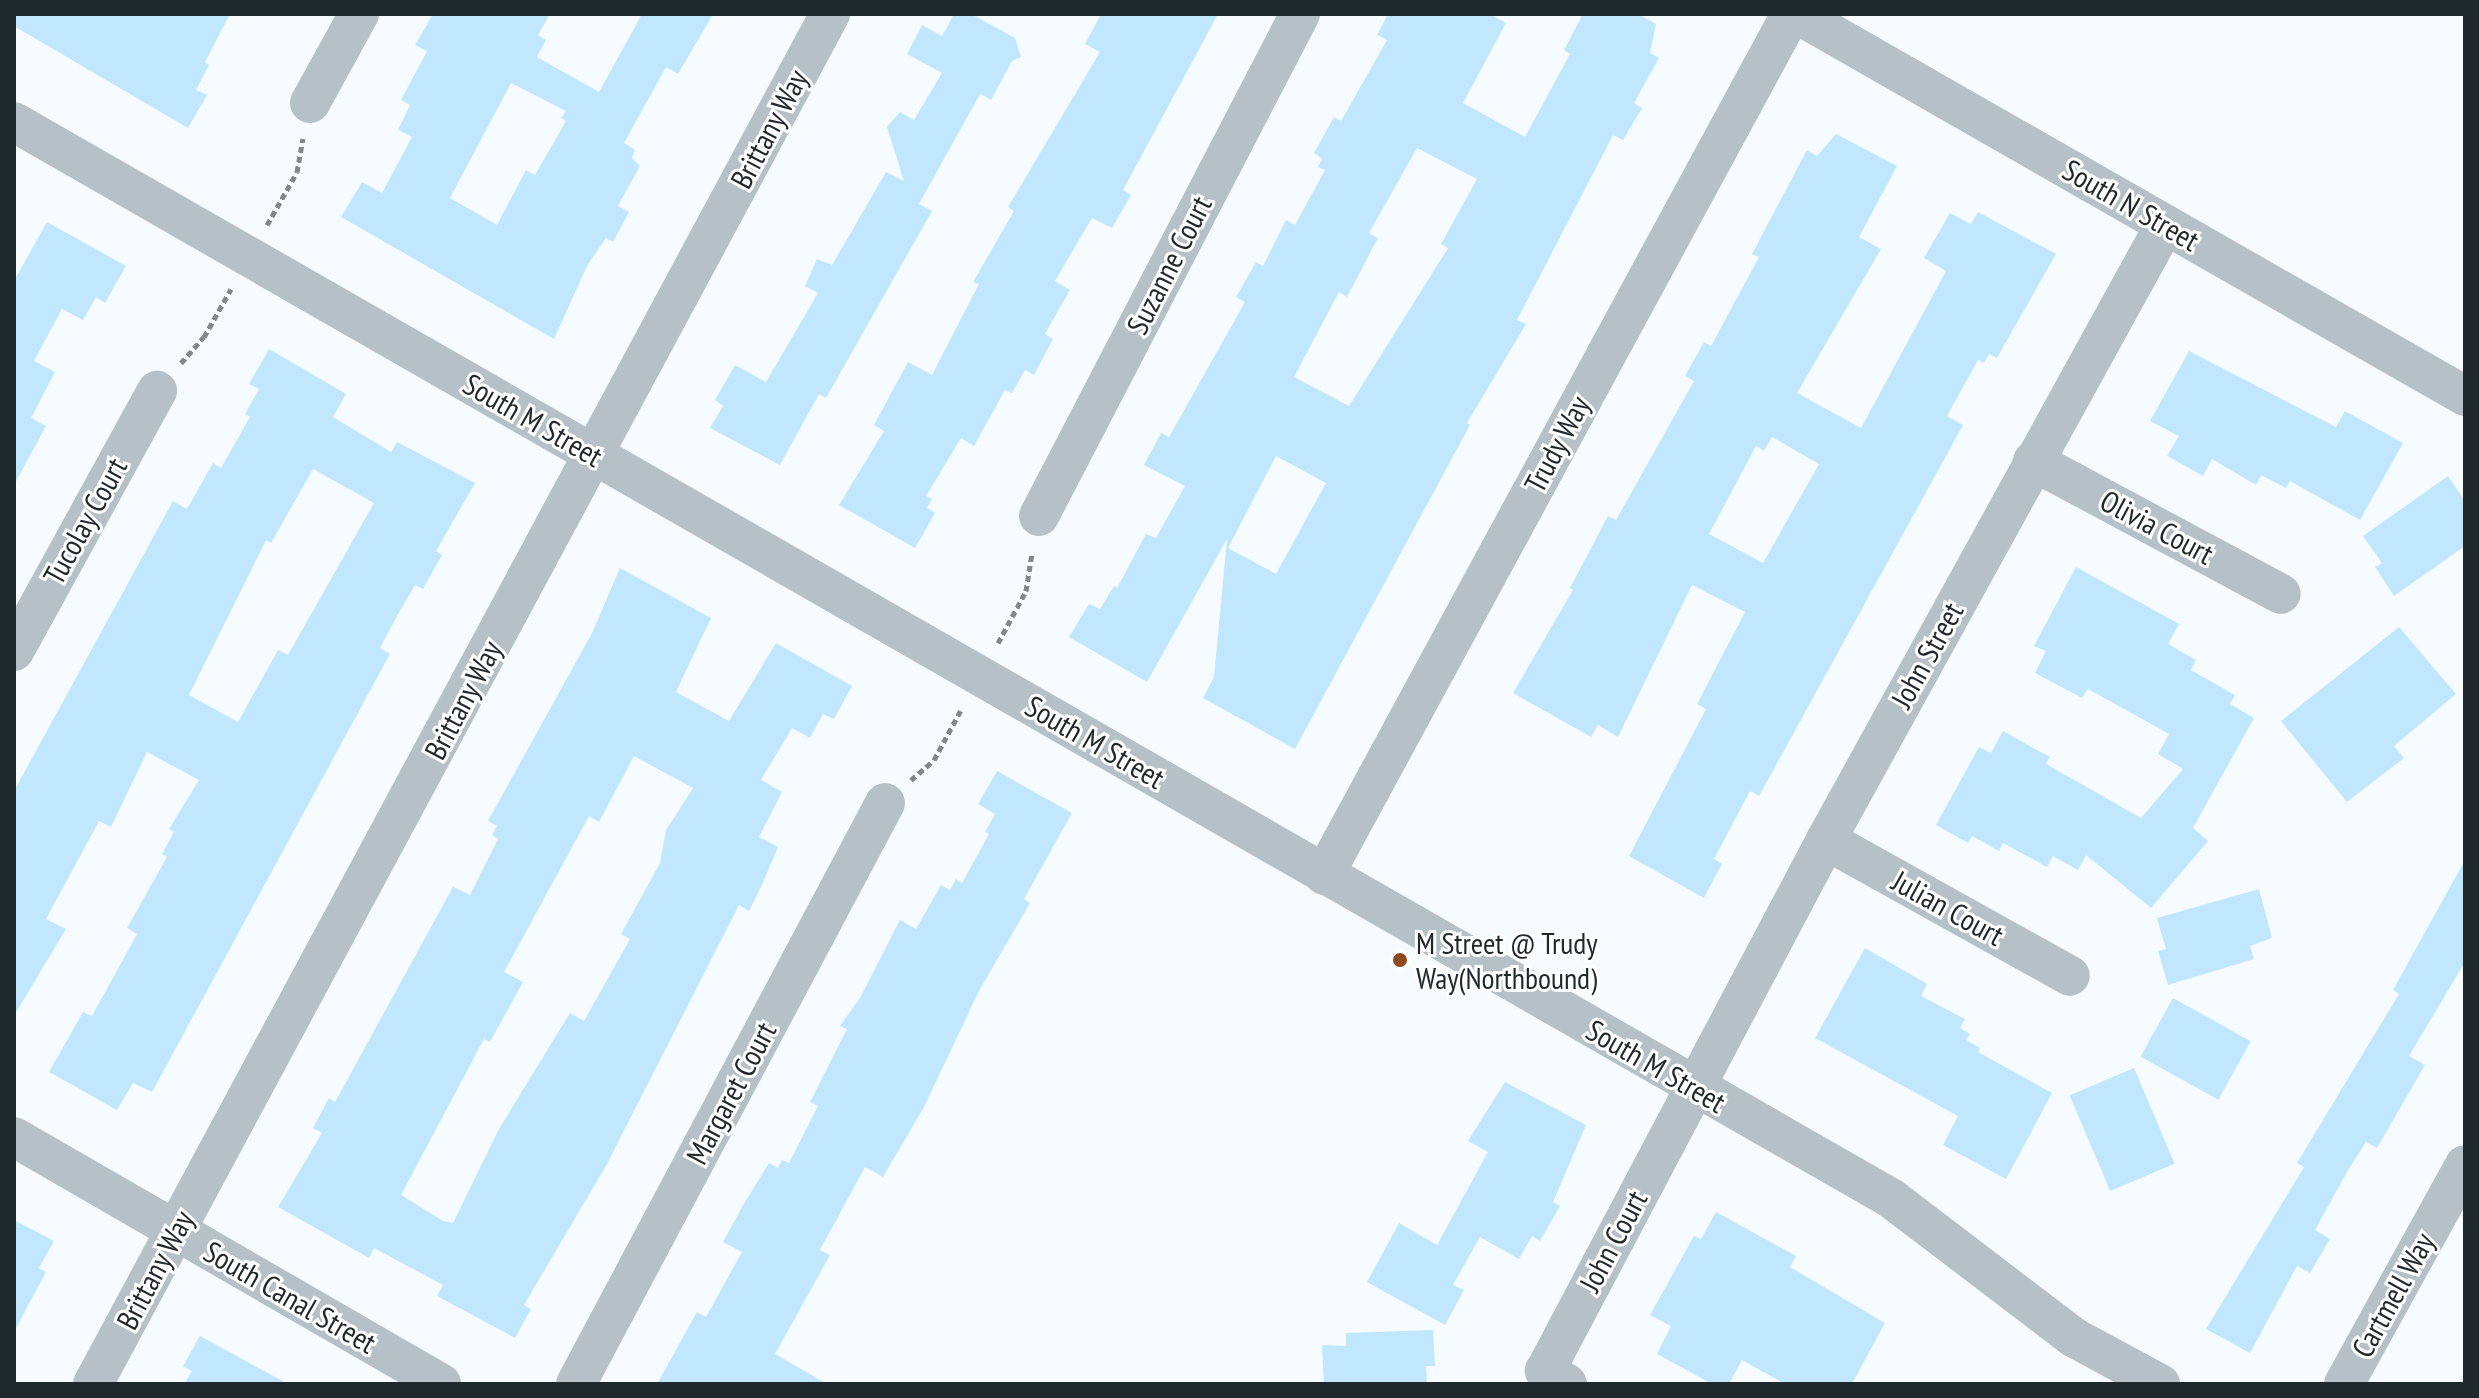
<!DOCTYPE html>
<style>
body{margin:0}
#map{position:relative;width:2479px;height:1398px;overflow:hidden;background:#f6fbff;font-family:"PT Sans Narrow",sans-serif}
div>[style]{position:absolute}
.building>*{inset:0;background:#c1e7fe;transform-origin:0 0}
.path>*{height:5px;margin-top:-2.5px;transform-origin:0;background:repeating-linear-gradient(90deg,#80888c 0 6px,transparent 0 10px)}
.minor>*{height:40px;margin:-20px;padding:0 20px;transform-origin:20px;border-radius:20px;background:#b5c1c7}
.dots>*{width:22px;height:22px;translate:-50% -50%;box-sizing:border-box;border:4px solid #fff;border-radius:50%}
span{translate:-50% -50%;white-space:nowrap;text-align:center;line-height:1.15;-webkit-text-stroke:6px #fff;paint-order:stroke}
.street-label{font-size:30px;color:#1e282d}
.poi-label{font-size:30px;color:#1e282d}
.left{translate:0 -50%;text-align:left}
.frame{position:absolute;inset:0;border:16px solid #1e282d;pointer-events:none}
</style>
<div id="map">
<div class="building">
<i style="clip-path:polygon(14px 14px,230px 14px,205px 62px,209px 65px,196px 90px,207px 95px,188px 128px,14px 26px)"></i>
<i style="clip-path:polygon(evenodd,433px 14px,550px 14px,538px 35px,546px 40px,537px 57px,599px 92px,642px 14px,713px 14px,678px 74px,666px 67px,624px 143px,635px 150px,632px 158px,640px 166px,618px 206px,629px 212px,613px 242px,606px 238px,588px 264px,554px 339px,341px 217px,362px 182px,382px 193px,412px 137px,398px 130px,410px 105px,401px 100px,427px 51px,415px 45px,433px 14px,511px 83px,566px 111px,561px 118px,566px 121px,535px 175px,526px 170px,497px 225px,450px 198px,511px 83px)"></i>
<i style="clip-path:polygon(954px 14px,971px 14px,1015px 38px,1021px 57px,1012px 61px,991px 100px,980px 94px,919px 204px,932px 211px,826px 398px,819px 394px,780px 465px,710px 428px,723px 406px,715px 400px,735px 365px,766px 382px,818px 293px,805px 286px,817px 259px,832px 265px,886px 172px,904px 181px,887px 127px,900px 112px,914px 120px,942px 73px,907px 54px,922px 25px,942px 36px)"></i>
<i style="clip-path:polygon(1101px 14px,1218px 14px,1123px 190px,1131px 195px,1112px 228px,1092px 218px,1055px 281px,1070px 290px,1045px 334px,1053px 339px,1034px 375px,1025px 370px,1012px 393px,1005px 390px,974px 446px,961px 438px,926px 496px,932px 499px,927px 508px,935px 513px,915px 548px,839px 505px,884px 431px,874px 425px,908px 362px,932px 375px,979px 284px,973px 282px,1014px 211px,1008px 207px,1100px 52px,1085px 44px)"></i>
<i style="clip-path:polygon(evenodd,1388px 14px,1489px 14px,1506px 23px,1463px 103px,1525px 137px,1570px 54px,1564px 50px,1583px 14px,1638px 14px,1656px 24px,1650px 53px,1659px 58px,1634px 103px,1642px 108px,1623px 140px,1613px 135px,1517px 320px,1526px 324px,1467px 423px,1470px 425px,1295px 749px,1203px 698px,1214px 677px,1227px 539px,1147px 682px,1069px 637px,1089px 604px,1100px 609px,1114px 586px,1117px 588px,1146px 534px,1156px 538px,1185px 486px,1144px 465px,1161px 433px,1169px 437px,1245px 302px,1236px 297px,1256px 262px,1263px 266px,1286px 220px,1295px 225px,1325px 170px,1318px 167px,1322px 159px,1314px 153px,1334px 117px,1341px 121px,1387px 40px,1377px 35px,1388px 14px,1417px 148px,1477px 179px,1441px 244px,1448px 248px,1349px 406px,1294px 377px,1339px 292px,1347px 297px,1378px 238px,1369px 233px,1417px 148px,1388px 14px,1276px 456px,1326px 483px,1276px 574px,1228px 548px,1276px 456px)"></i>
<i style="clip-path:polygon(evenodd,1836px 134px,1897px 166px,1859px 237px,1881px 249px,1797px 393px,1861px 428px,1946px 271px,1924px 258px,1950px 213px,1971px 224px,1978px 212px,2056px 254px,1997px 358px,1989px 354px,1984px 363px,1978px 360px,1947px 416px,1963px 425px,1759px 796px,1750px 791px,1714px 859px,1722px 864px,1704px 898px,1629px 856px,1706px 709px,1697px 704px,1745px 612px,1692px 585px,1618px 737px,1598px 725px,1591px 737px,1513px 693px,1573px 590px,1570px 588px,1608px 516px,1616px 520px,1694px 381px,1685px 376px,1704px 342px,1711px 346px,1759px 257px,1752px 254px,1807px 150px,1817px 156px,1836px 134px,1772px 437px,1819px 464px,1763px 563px,1709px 534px,1756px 446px,1764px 451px,1772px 437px)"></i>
<i style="clip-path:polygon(47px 222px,126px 266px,105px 303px,96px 297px,83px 320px,62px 309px,34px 361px,55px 372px,31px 418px,46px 426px,14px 485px,14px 281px)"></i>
<i style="clip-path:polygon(evenodd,269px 349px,346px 394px,333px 417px,391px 452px,397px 442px,475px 483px,436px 551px,442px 555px,423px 589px,415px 585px,397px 616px,380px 648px,390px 654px,152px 1092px,133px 1083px,117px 1110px,49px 1072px,83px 1012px,92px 1016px,137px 934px,127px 928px,167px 857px,162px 854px,174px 832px,169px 829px,199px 780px,147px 752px,111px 827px,99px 821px,46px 919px,66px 929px,14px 1016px,14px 791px,173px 501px,187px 509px,213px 463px,221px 468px,250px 417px,245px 414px,259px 389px,249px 384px,269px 349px,313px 469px,374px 503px,288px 655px,278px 650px,238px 722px,189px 695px,266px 540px,271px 543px,313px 469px)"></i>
<i style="clip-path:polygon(2189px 351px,2336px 427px,2345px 411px,2403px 443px,2360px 520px,2290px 481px,2286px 488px,2261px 475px,2256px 485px,2212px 459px,2203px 476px,2167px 456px,2179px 436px,2150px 421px)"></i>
<i style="clip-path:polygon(2448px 476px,2465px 501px,2465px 546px,2394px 596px,2375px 567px,2382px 563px,2363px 536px)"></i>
<i style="clip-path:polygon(2076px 567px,2179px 624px,2168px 644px,2196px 660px,2191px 670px,2235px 695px,2230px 704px,2254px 718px,2193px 828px,2208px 841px,2151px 908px,2086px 855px,2078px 870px,2053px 856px,2047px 867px,2003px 843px,1999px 851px,1972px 836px,1968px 843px,1936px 825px,1979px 747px,1991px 753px,2003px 731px,2050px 757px,2046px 764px,2141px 818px,2183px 769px,2158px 754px,2169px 734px,2088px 689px,2082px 698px,2035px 673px,2046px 651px,2034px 646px)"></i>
<i style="clip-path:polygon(evenodd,620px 568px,711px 618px,676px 692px,729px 721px,776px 643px,852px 686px,834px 719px,823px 714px,810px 738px,792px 728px,761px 780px,782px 792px,759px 837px,778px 847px,761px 887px,749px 911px,739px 905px,607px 1164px,524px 1305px,531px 1309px,515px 1338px,437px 1296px,443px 1285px,374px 1248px,369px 1258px,278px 1207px,322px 1133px,313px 1128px,329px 1098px,335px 1102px,453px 887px,470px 895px,498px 839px,492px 835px,497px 826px,488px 821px,592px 633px,620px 568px,634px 756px,693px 788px,666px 830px,660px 863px,621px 934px,630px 939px,584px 1021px,570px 1013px,499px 1129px,453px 1223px,443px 1221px,401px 1195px,484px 1039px,490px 1042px,523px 982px,504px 972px,589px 816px,599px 822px,634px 756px)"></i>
<i style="clip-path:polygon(2399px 627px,2456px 694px,2394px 746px,2404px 758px,2347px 802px,2281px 721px)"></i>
<i style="clip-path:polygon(997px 771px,1072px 813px,1024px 899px,1030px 903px,979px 991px,924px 1107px,883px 1177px,865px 1167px,820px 1250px,830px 1255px,775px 1354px,827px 1384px,657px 1384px,697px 1312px,706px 1317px,742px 1252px,723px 1242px,742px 1207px,769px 1163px,778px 1168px,782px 1160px,789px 1163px,818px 1106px,810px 1102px,847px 1029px,840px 1026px,860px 998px,900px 920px,916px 929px,941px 885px,950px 890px,956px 879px,962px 883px,989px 834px,985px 832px,995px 814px,978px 804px)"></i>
<i style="clip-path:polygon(2465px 860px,2465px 962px,2409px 1056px,2425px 1065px,2377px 1148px,2366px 1142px,2347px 1172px,2315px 1230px,2330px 1239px,2310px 1273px,2297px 1266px,2250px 1353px,2206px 1329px,2304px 1167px,2297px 1163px,2399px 994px,2393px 990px)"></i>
<i style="clip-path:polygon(2259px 889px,2272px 938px,2250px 946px,2254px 959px,2168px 985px,2158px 951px,2166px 949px,2157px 918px)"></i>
<i style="clip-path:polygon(1865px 948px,1927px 984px,1921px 996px,1965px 1019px,1960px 1028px,1970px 1034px,1966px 1040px,1980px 1048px,1978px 1052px,2052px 1093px,2006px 1179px,1943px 1145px,1958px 1116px,1815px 1038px)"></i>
<i style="left:2173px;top:998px;width:89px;height:67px;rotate:29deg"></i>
<i style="left:2134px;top:1068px;width:104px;height:70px;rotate:67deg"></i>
<i style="clip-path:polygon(1505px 1082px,1586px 1125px,1553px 1202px,1560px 1206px,1540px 1241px,1532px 1236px,1519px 1259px,1480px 1237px,1453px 1285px,1464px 1290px,1445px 1325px,1367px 1282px,1399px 1223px,1437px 1245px,1488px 1152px,1468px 1141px)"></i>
<i style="clip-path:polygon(1716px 1212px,1796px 1256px,1790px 1267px,1885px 1323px,1852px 1384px,1785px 1384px,1742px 1360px,1729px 1384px,1712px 1384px,1657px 1354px,1671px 1326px,1650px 1315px,1694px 1236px,1701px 1239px)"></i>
<i style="clip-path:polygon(14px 1220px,54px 1241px,39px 1268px,46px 1272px,14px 1332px)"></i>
<i style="clip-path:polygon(1433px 1330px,1435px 1366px,1426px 1366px,1427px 1384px,1324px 1384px,1322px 1345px,1346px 1346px,1346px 1333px)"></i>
<i style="clip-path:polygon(200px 1336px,288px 1384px,184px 1384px,192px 1371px,183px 1366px)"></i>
</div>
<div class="path">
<i style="left:267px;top:225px;width:61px;rotate:-60.5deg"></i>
<i style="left:297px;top:172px;width:34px;rotate:-80deg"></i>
<i style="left:181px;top:363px;width:35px;rotate:-49deg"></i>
<i style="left:204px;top:337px;width:55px;rotate:-60.6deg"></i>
<i style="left:998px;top:643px;width:59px;rotate:-61.7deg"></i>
<i style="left:1026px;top:591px;width:38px;rotate:-81deg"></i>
<i style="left:911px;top:780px;width:30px;rotate:-41deg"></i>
<i style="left:934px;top:760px;width:59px;rotate:-61.7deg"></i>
</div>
<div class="minor">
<i style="left:1797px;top:14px;width:770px;rotate:29.76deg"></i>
<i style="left:310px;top:103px;width:102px;rotate:-61.2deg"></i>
<i style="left:14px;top:122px;width:2165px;rotate:29.83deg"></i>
<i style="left:1892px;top:1199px;width:228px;rotate:37.3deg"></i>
<i style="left:2073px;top:1337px;width:99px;rotate:28.4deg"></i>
<i style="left:2033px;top:461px;width:281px;rotate:28.2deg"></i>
<i style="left:1039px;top:516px;width:566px;rotate:-62.53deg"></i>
<i style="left:14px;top:651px;width:297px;rotate:-61.2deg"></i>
<i style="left:1826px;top:840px;width:279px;rotate:29.1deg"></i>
<i style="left:1324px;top:875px;width:979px;rotate:-61.52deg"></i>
<i style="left:14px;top:1137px;width:493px;rotate:30deg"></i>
<i style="left:93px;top:1384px;width:1556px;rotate:-61.72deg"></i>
<i style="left:576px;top:1384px;width:658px;rotate:-61.99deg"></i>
<i style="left:1567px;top:1384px;width:26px;rotate:-149deg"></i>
<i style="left:1545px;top:1371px;width:601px;rotate:-62.11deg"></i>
<i style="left:1826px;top:840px;width:702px;rotate:-61.14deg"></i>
<i style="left:2344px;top:1384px;width:250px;rotate:-61.1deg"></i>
</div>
<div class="dots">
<i style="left:1400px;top:960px;background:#8f4a20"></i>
</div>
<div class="street-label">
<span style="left:769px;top:129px;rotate:-62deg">Brittany Way</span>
<span style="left:2131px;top:205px;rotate:30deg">South N Street</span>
<span style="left:1169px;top:265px;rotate:-63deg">Suzanne Court</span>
<span style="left:533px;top:420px;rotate:30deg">South M Street</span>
<span style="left:1557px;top:444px;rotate:-62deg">Trudy Way</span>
<span style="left:85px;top:521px;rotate:-61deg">Tucolay Court</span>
<span style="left:2157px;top:527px;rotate:28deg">Olivia Court</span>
<span style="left:1927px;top:655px;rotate:-61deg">John Street</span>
<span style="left:463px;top:700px;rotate:-62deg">Brittany Way</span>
<span style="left:1095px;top:742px;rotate:30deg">South M Street</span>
<span style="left:1948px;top:908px;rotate:29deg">Julian Court</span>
<span style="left:1656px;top:1066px;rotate:30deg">South M Street</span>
<span style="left:731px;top:1093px;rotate:-62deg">Margaret Court</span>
<span style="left:1613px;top:1241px;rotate:-62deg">John Court</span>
<span style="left:155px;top:1270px;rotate:-62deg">Brittany Way</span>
<span style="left:2393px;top:1295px;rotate:-61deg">Cartmell Way</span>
<span style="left:290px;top:1297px;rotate:30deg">South Canal Street</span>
</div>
<div class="poi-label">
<span class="left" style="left:1416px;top:960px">M Street @ Trudy<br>Way(Northbound)</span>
</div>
<div class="frame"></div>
</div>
